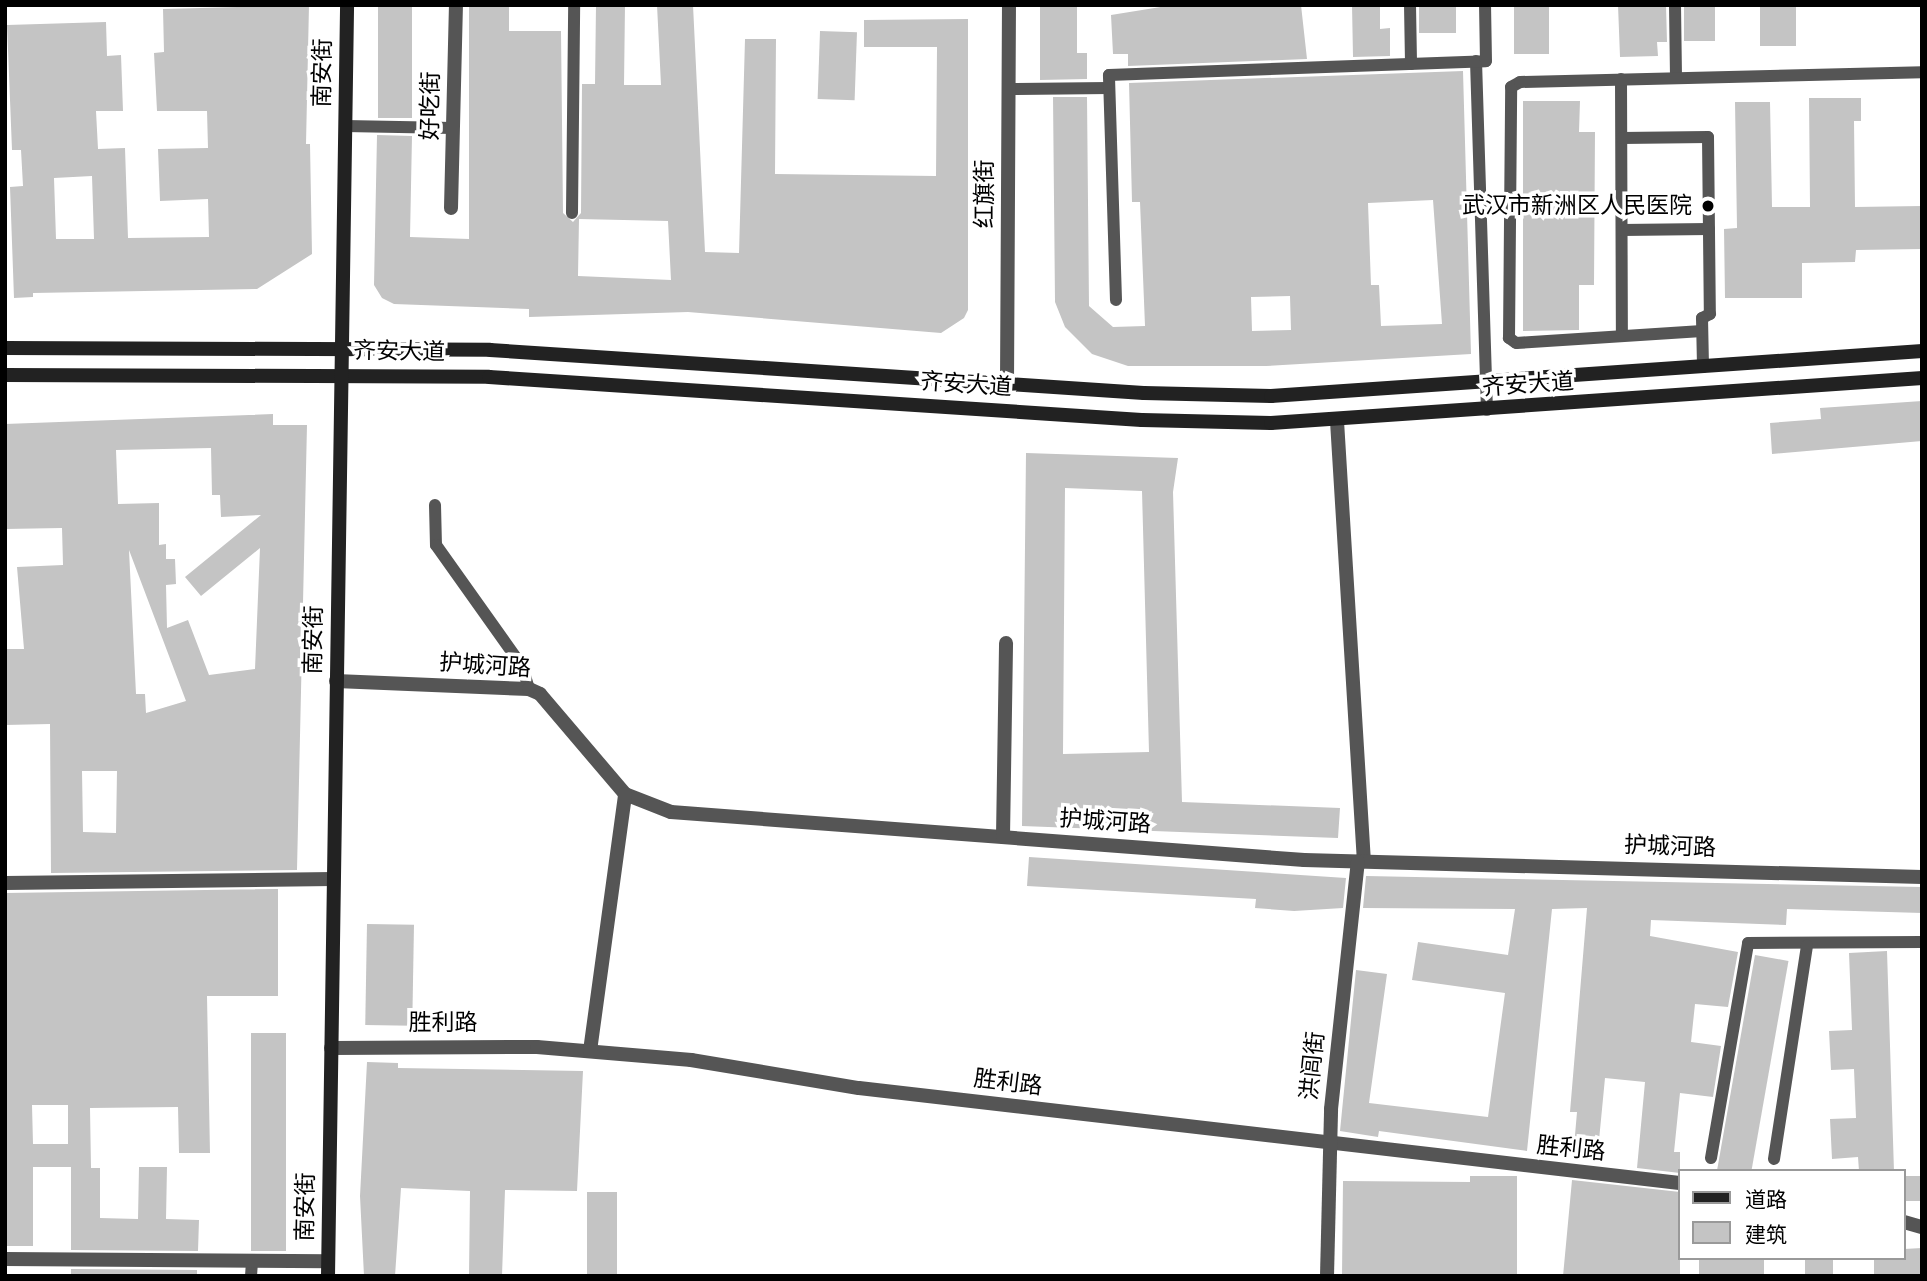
<!DOCTYPE html>
<meta charset="utf-8">
<style>
body{margin:0}
#map{position:relative;width:1927px;height:1281px;overflow:hidden;background:#fff;font-family:Karla,"Noto Sans SC",sans-serif}
div>[style]{position:absolute}
.building>*{inset:0;background:#c4c4c4;transform-origin:0 0}
.lane>*{height:12px;margin:-6px;padding:0 6px;transform-origin:6px;border-radius:6px;background:#555}
.street>*{height:14px;margin:-7px;padding:0 7px;transform-origin:7px;border-radius:7px;background:#555}
.secondary>*{height:14px;margin:-7px;padding:0 7px;transform-origin:7px;border-radius:7px;background:#222}
.dots>*{width:19px;height:19px;translate:-50% -50%;box-sizing:border-box;border:4px solid #fff;border-radius:50%}
span{translate:-50% -50%;white-space:nowrap;text-align:center;line-height:1.15;-webkit-text-stroke:7px #fff;paint-order:stroke}
.street-label{font-size:23px;color:#000}
.poi-label{font-size:23px;color:#000}
.right{translate:-100% -50%;text-align:right}
.frame{position:absolute;inset:0;border:7px solid #000;pointer-events:none}
.legend{position:absolute;left:1678px;top:1169px;width:228px;height:91px;box-sizing:border-box;background:#fff;border:2px solid #999;margin:0;padding:9px 12px;list-style:none;font-size:21px;color:#000}
.legend li{display:flex;align-items:center;gap:14px;height:35px}
.legend b{width:35px;border:2px solid #999}
</style>
<div id="map">
<div class="building">
<i style="clip-path:polygon(evenodd,309px 5px,306px 144px,310px 144px,312px 254px,257px 289px,33px 293px,33px 297px,14px 298px,10px 187px,23px 186px,21px 150px,12px 150px,7px 25px,106px 22px,107px 56px,121px 55px,123px 111px,96px 111px,98px 149px,125px 148px,128px 238px,209px 237px,208px 199px,160px 201px,158px 149px,208px 148px,207px 111px,157px 111px,154px 53px,164px 52px,163px 9px,309px 5px,92px 176px,94px 239px,56px 239px,54px 178px,92px 176px)"></i>
<i style="left:378px;top:5px;width:34px;height:113px"></i>
<i style="clip-path:polygon(evenodd,469px 5px,509px 6px,509px 31px,561px 31px,563px 213px,573px 222px,581px 213px,582px 84px,595px 84px,596px 5px,625px 5px,624px 85px,661px 85px,657px 5px,693px 5px,705px 252px,739px 253px,745px 39px,776px 39px,775px 174px,936px 176px,937px 47px,864px 47px,864px 20px,968px 19px,968px 310px,964px 318px,941px 333px,688px 312px,529px 317px,529px 309px,394px 304px,382px 298px,374px 285px,377px 135px,412px 136px,410px 237px,469px 239px,469px 5px,579px 219px,668px 221px,671px 280px,578px 276px,579px 219px)"></i>
<i style="clip-path:polygon(1173px 5px,1301px 5px,1307px 59px,1128px 66px,1128px 54px,1113px 54px,1111px 15px)"></i>
<i style="clip-path:polygon(1352px 5px,1380px 5px,1380px 29px,1390px 28px,1390px 56px,1353px 57px)"></i>
<i style="left:1419px;top:5px;width:37px;height:28px"></i>
<i style="left:1514px;top:5px;width:35px;height:49px"></i>
<i style="clip-path:polygon(1618px 5px,1666px 5px,1667px 42px,1657px 42px,1658px 56px,1620px 57px)"></i>
<i style="left:1684px;top:5px;width:31px;height:36px"></i>
<i style="left:1760px;top:5px;width:36px;height:41px"></i>
<i style="clip-path:polygon(1040px 6px,1077px 7px,1077px 53px,1087px 53px,1087px 79px,1040px 80px)"></i>
<i style="left:820px;top:31px;width:37px;height:68px;rotate:2deg"></i>
<i style="clip-path:polygon(evenodd,1463px 71px,1471px 354px,1266px 366px,1128px 366px,1092px 354px,1065px 327px,1055px 302px,1053px 97px,1087px 97px,1089px 306px,1113px 327px,1145px 326px,1140px 202px,1132px 202px,1129px 83px,1463px 71px,1433px 200px,1442px 324px,1381px 326px,1379px 285px,1371px 285px,1368px 203px,1433px 200px,1463px 71px,1290px 296px,1291px 330px,1252px 331px,1251px 297px,1290px 296px)"></i>
<i style="clip-path:polygon(1809px 98px,1861px 98px,1861px 121px,1854px 121px,1855px 207px,1922px 206px,1922px 249px,1856px 250px,1855px 262px,1802px 263px,1802px 298px,1725px 298px,1724px 229px,1737px 228px,1735px 102px,1770px 102px,1772px 207px,1810px 207px)"></i>
<i style="clip-path:polygon(1523px 101px,1580px 101px,1579px 132px,1595px 132px,1594px 285px,1579px 285px,1579px 330px,1523px 331px)"></i>
<i style="clip-path:polygon(1922px 401px,1922px 441px,1772px 454px,1770px 423px,1821px 419px,1820px 408px)"></i>
<i style="clip-path:polygon(evenodd,273px 414px,273px 425px,307px 425px,297px 870px,51px 873px,50px 724px,5px 725px,5px 649px,24px 649px,17px 567px,63px 565px,62px 528px,5px 529px,5px 424px,273px 414px,211px 448px,212px 495px,220px 495px,221px 517px,261px 515px,185px 577px,201px 596px,260px 548px,255px 669px,209px 675px,188px 620px,167px 628px,166px 585px,176px 584px,175px 559px,166px 559px,166px 544px,159px 545px,159px 503px,118px 504px,116px 450px,211px 448px,273px 414px,129px 550px,186px 701px,146px 713px,145px 694px,136px 694px,129px 550px,273px 414px,82px 771px,117px 771px,116px 833px,83px 832px,82px 771px)"></i>
<i style="clip-path:polygon(evenodd,1026px 453px,1178px 458px,1173px 492px,1182px 802px,1340px 808px,1338px 838px,1022px 826px,1026px 453px,1065px 488px,1142px 491px,1149px 752px,1063px 754px,1065px 488px)"></i>
<i style="clip-path:polygon(1029px 857px,1346px 878px,1343px 908px,1294px 911px,1255px 908px,1256px 899px,1027px 886px)"></i>
<i style="clip-path:polygon(1366px 876px,1922px 887px,1922px 913px,1787px 909px,1786px 925px,1651px 920px,1650px 936px,1738px 952px,1728px 1007px,1695px 1004px,1691px 1042px,1721px 1046px,1713px 1097px,1680px 1093px,1674px 1152px,1680px 1152px,1680px 1173px,1637px 1168px,1645px 1082px,1605px 1078px,1597px 1161px,1573px 1158px,1577px 1112px,1570px 1112px,1587px 908px,1552px 909px,1527px 1151px,1379px 1131px,1378px 1137px,1340px 1131px,1356px 970px,1387px 974px,1369px 1103px,1488px 1117px,1505px 993px,1412px 980px,1418px 942px,1508px 955px,1515px 909px,1363px 908px)"></i>
<i style="clip-path:polygon(evenodd,278px 889px,278px 996px,207px 996px,210px 1153px,179px 1153px,178px 1107px,90px 1108px,91px 1168px,100px 1168px,100px 1218px,138px 1219px,139px 1167px,167px 1167px,166px 1219px,199px 1220px,198px 1251px,71px 1250px,71px 1167px,33px 1167px,33px 1246px,5px 1246px,5px 893px,278px 889px,32px 1105px,68px 1105px,68px 1144px,33px 1144px,32px 1105px)"></i>
<i style="left:367px;top:924px;width:47px;height:101px;rotate:1deg"></i>
<i style="clip-path:polygon(1887px 951px,1894px 1171px,1859px 1171px,1858px 1157px,1832px 1159px,1830px 1119px,1856px 1118px,1854px 1069px,1831px 1070px,1829px 1031px,1852px 1030px,1849px 953px)"></i>
<i style="left:1755px;top:955px;width:34px;height:220px;rotate:10deg"></i>
<i style="left:251px;top:1033px;width:35px;height:218px"></i>
<i style="clip-path:polygon(367px 1062px,398px 1063px,398px 1068px,583px 1071px,577px 1191px,505px 1190px,502px 1276px,469px 1276px,470px 1191px,401px 1188px,395px 1276px,364px 1276px,360px 1196px)"></i>
<i style="clip-path:polygon(1470px 1176px,1517px 1176px,1517px 1276px,1342px 1276px,1343px 1181px,1470px 1182px)"></i>
<i style="left:1904px;top:1176px;width:18px;height:25px"></i>
<i style="clip-path:polygon(1572px 1180px,1680px 1192px,1680px 1276px,1563px 1276px)"></i>
<i style="left:587px;top:1192px;width:30px;height:84px"></i>
<i style="clip-path:polygon(1922px 1248px,1922px 1276px,1874px 1276px,1874px 1258px,1904px 1258px,1904px 1249px)"></i>
<i style="left:1699px;top:1258px;width:65px;height:18px"></i>
<i style="left:1805px;top:1258px;width:28px;height:18px"></i>
<i style="clip-path:polygon(71px 1269px,197px 1270px,197px 1276px,71px 1276px)"></i>
</div>
<div class="lane">
<i style="left:1410px;top:5px;width:59px;rotate:89deg"></i>
<i style="left:1675px;top:5px;width:73px;rotate:89.2deg"></i>
<i style="left:1476px;top:61px;width:349px;rotate:88.2deg"></i>
<i style="left:1621px;top:79px;width:257px;rotate:89.8deg"></i>
<i style="left:1009px;top:89px;width:100px;rotate:-0.6deg"></i>
<i style="left:345px;top:126px;width:108px;rotate:1.1deg"></i>
<i style="left:1622px;top:138px;width:86px;rotate:-0.7deg"></i>
<i style="left:1708px;top:137px;width:177px;rotate:89.4deg"></i>
<i style="left:1710px;top:314px;width:9px;rotate:153deg"></i>
<i style="left:1702px;top:318px;width:49px;rotate:88.8deg"></i>
<i style="left:572px;top:213px;width:208px;rotate:-89.4deg"></i>
<i style="left:1622px;top:230px;width:87px;rotate:-0.7deg"></i>
<i style="left:1116px;top:300px;width:225px;rotate:-91.8deg"></i>
<i style="left:1109px;top:75px;width:377px;rotate:-2.1deg"></i>
<i style="left:1486px;top:61px;width:56px;rotate:-91deg"></i>
<i style="left:1702px;top:331px;width:186px;rotate:176.3deg"></i>
<i style="left:1516px;top:343px;width:9px;rotate:-144deg"></i>
<i style="left:1509px;top:338px;width:251px;rotate:-89.5deg"></i>
<i style="left:1511px;top:87px;width:10px;rotate:-29deg"></i>
<i style="left:1520px;top:82px;width:402px;rotate:-1.4deg"></i>
<i style="left:435px;top:505px;width:40px;rotate:88.6deg"></i>
<i style="left:436px;top:545px;width:148px;rotate:54.6deg"></i>
<i style="left:522px;top:666px;width:24px;rotate:73deg"></i>
<i style="left:1711px;top:1158px;width:218px;rotate:-80.2deg"></i>
<i style="left:1748px;top:943px;width:174px;rotate:-0.3deg"></i>
<i style="left:1774px;top:1159px;width:216px;rotate:-81.2deg"></i>
<i style="left:251px;top:1276px;width:15px;rotate:-86deg"></i>
</div>
<div class="street">
<i style="left:451px;top:208px;width:203px;rotate:-88.6deg"></i>
<i style="left:1007px;top:384px;width:379px;rotate:-89.7deg"></i>
<i style="left:1337px;top:421px;width:441px;rotate:86.5deg"></i>
<i style="left:336px;top:681px;width:193px;rotate:2.4deg"></i>
<i style="left:529px;top:689px;width:12px;rotate:24deg"></i>
<i style="left:540px;top:694px;width:131px;rotate:49.6deg"></i>
<i style="left:625px;top:794px;width:49px;rotate:21.4deg"></i>
<i style="left:671px;top:812px;width:635px;rotate:4.34deg"></i>
<i style="left:1304px;top:860px;width:618px;rotate:1.58deg"></i>
<i style="left:1003px;top:837px;width:194px;rotate:-89.1deg"></i>
<i style="left:5px;top:883px;width:328px;rotate:-0.7deg"></i>
<i style="left:331px;top:1048px;width:206px;rotate:-0.3deg"></i>
<i style="left:537px;top:1047px;width:155px;rotate:4.8deg"></i>
<i style="left:691px;top:1060px;width:170px;rotate:9.5deg"></i>
<i style="left:859px;top:1088px;width:826px;rotate:6.6deg"></i>
<i style="left:590px;top:1051px;width:259px;rotate:-82.2deg"></i>
<i style="left:1904px;top:1222px;width:19px;rotate:16deg"></i>
<i style="left:5px;top:1259px;width:323px;rotate:0.4deg"></i>
<i style="left:1327px;top:1276px;width:167px;rotate:-88.6deg"></i>
<i style="left:1331px;top:1109px;width:249px;rotate:-83.8deg"></i>
</div>
<div class="secondary">
<i style="left:5px;top:348px;width:485px;rotate:0.2deg"></i>
<i style="left:490px;top:350px;width:655px;rotate:3.76deg"></i>
<i style="left:1144px;top:393px;width:127px;rotate:1.4deg"></i>
<i style="left:1271px;top:396px;width:653px;rotate:-3.95deg"></i>
<i style="left:5px;top:375px;width:484px;rotate:0.2deg"></i>
<i style="left:489px;top:377px;width:654px;rotate:3.77deg"></i>
<i style="left:1142px;top:420px;width:129px;rotate:1.3deg"></i>
<i style="left:1271px;top:423px;width:653px;rotate:-3.95deg"></i>
<i style="left:328px;top:1276px;width:1271px;rotate:-89.14deg"></i>
</div>
<div class="dots">
<i style="left:1708px;top:206px;background:#000"></i>
</div>
<div class="street-label">
<span style="left:323px;top:73px;rotate:-89deg">南安街</span>
<span style="left:431px;top:106px;rotate:-89deg">好吃街</span>
<span style="left:985px;top:194px;rotate:-90deg">红旗街</span>
<span style="left:399px;top:352px;rotate:1deg">齐安大道</span>
<span style="left:966px;top:385px;rotate:4deg">齐安大道</span>
<span style="left:1528px;top:385px;rotate:-4deg">齐安大道</span>
<span style="left:314px;top:640px;rotate:-89deg">南安街</span>
<span style="left:485px;top:666px;rotate:4deg">护城河路</span>
<span style="left:1105px;top:822px;rotate:4deg">护城河路</span>
<span style="left:1670px;top:847px;rotate:2deg">护城河路</span>
<span style="left:443px;top:1023px">胜利路</span>
<span style="left:1313px;top:1066px;rotate:-84deg">洪闾街</span>
<span style="left:1008px;top:1083px;rotate:7deg">胜利路</span>
<span style="left:1571px;top:1149px;rotate:6deg">胜利路</span>
<span style="left:306px;top:1207px;rotate:-89deg">南安街</span>
</div>
<div class="poi-label">
<span class="right" style="left:1692px;top:206px">武汉市新洲区人民医院</span>
</div>
<div class="frame"></div>
<ul class="legend">
<li><b style="height:9px;background:#222"></b>道路</li>
<li><b style="height:19px;background:#c4c4c4"></b>建筑</li>
</ul>
</div>
